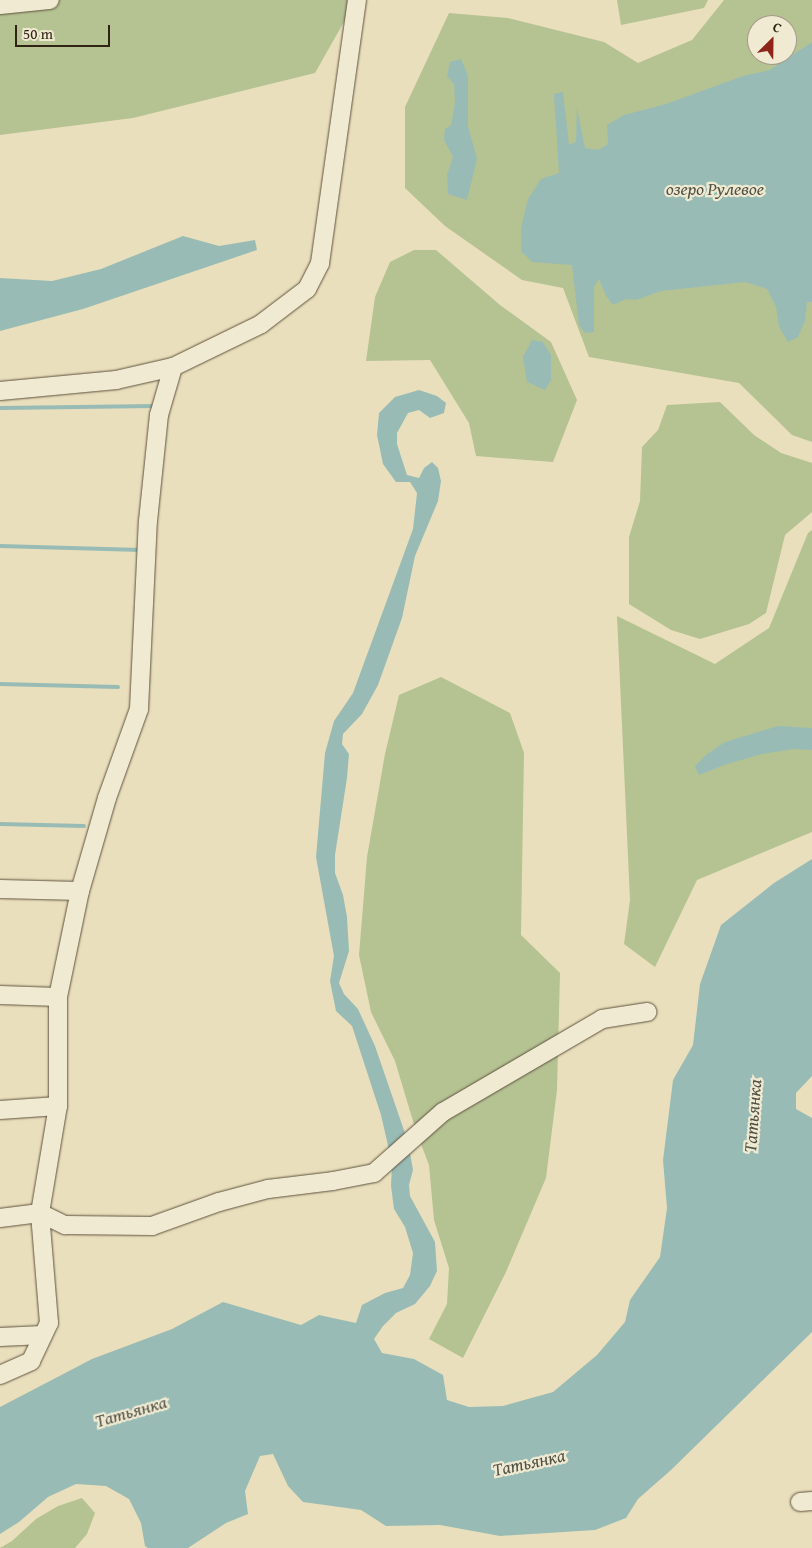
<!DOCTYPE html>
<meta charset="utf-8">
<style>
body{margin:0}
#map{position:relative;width:812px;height:1548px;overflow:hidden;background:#eadfbc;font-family:"Gentium Book Plus",serif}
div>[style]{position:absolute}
.green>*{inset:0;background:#b5c292}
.water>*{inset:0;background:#98bcb5}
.stream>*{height:4px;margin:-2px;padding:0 2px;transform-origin:2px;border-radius:2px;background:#98bcb5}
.roads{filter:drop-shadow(0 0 1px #5e523e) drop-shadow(0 0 1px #5e523e)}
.minor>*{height:18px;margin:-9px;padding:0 9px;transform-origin:9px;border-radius:9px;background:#f1ead3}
span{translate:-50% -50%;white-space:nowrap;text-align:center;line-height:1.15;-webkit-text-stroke:4.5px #f1ead3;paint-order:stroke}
.water-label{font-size:18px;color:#4f5144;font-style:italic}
.north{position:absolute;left:747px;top:15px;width:50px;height:50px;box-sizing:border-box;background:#f1ead3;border:1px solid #a49a87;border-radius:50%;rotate:23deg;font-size:14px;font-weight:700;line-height:20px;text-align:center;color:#302314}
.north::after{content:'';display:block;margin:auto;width:18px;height:22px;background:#8f2418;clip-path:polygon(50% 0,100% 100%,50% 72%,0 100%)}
.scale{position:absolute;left:15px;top:25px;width:95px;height:22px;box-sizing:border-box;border:2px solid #302314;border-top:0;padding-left:6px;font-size:15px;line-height:18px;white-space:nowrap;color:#302314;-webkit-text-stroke:4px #f1ead3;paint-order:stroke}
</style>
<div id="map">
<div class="green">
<i style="clip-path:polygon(0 0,350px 0,349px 13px,315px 73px,133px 118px,0 135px)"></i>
<i style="clip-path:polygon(617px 0,708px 0,704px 8px,621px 25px)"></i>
<i style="clip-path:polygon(evenodd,724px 0,812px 0,812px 442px,792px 435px,739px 383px,589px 357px,563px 288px,522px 280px,445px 226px,405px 188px,405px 107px,449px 13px,508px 18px,604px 42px,638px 63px,692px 40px,724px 0,757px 25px,787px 25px,787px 55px,757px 55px,757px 25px)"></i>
<i style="clip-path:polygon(414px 250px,436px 250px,500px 305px,551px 342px,577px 400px,553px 462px,476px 456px,469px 423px,430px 360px,366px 361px,375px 297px,390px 262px)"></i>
<i style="clip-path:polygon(720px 402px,754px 435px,781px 453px,812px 463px,812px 512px,785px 535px,766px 613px,749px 624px,700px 639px,671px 630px,629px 604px,629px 537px,640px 501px,642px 447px,658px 430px,667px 405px)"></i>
<i style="clip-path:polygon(812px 530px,812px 832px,697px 880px,655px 967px,624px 944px,630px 900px,617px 616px,715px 664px,769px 628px,808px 533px)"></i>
<i style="clip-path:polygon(441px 677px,510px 713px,524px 753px,521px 935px,560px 973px,557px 1090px,546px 1178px,506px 1272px,463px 1358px,429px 1339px,447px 1304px,449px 1268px,434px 1220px,429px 1165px,416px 1131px,395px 1061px,371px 1012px,359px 955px,367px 857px,385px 754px,399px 695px)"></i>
<i style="clip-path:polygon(82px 1498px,95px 1513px,87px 1534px,75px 1548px,0 1548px,12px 1541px,36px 1519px,58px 1506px)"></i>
</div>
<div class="water">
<i style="clip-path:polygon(812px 42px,812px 302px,807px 302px,805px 321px,798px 337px,788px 342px,779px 327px,776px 307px,767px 289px,745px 282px,661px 291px,636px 300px,626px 299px,613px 305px,606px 296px,599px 279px,594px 287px,594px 332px,585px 333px,579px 325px,572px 265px,532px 262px,521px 251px,521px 228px,528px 199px,541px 179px,559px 173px,554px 94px,563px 92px,569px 145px,576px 142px,577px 107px,585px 148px,598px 150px,608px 144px,607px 125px,624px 115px,666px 104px,743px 76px,770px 70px)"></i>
<i style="clip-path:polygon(461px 59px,468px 76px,468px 126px,477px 159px,467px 200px,448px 194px,447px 175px,453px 157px,444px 140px,445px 129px,451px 125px,455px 103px,454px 84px,447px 76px,450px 62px)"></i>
<i style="clip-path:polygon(183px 236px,219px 246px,255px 240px,257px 250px,83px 309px,0 331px,0 278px,52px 281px,101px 269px)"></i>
<i style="clip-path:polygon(532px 340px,543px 342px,551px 355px,551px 380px,545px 390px,527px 382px,523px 357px)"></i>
<i style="clip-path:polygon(419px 390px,437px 396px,446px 403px,444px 413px,430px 418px,419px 410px,408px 413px,397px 433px,397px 444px,407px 475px,419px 478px,424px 468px,432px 462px,438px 468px,441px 481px,438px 501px,415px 556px,402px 618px,378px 685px,362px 714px,343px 734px,342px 744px,349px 754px,347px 778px,335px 855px,335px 873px,343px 895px,347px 917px,349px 951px,339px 983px,344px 994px,358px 1009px,375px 1046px,408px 1142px,413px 1170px,409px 1185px,410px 1196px,435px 1242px,437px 1271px,430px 1286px,415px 1304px,396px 1313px,383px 1326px,374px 1339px,382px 1353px,414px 1359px,443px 1375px,447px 1400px,469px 1407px,503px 1406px,553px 1392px,597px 1355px,625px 1322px,630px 1300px,660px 1257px,667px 1208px,663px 1160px,673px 1080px,693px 1045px,700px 984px,721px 925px,774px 883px,812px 859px,812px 1076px,796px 1093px,796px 1109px,812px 1118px,812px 1332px,671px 1470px,638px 1499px,626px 1518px,595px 1530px,500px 1536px,440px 1525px,386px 1526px,361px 1510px,303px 1502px,288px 1486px,273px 1454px,260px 1456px,245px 1491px,248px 1514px,226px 1523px,188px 1548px,148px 1548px,145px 1546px,141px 1523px,129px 1499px,106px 1486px,76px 1484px,48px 1497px,19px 1522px,0 1534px,0 1407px,92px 1359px,172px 1329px,223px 1302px,301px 1325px,319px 1315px,356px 1323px,362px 1305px,385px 1293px,403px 1288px,410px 1275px,413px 1253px,405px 1227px,394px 1209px,391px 1186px,392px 1163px,381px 1115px,352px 1026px,336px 1011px,330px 981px,334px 956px,316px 857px,325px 753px,334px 721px,353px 693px,413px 529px,417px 493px,410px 482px,396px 482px,383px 464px,377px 435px,379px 413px,395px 397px)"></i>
<i style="clip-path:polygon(778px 726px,812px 728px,812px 750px,794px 749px,762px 754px,727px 764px,699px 775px,695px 766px,706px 755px,725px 742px)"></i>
</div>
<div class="stream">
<i style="left:0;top:408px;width:156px;rotate:-0.7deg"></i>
<i style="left:0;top:546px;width:141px;rotate:1.6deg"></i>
<i style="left:0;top:684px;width:118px;rotate:1.5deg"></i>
<i style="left:0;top:824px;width:84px;rotate:1.4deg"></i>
</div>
<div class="roads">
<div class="minor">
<i style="left:0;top:5px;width:50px;rotate:-5.7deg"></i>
<i style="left:0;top:391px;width:117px;rotate:-5.4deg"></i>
<i style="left:116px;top:380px;width:58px;rotate:-12.8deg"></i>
<i style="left:173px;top:367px;width:98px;rotate:-26deg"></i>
<i style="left:261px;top:324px;width:58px;rotate:-37.3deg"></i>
<i style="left:307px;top:289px;width:29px;rotate:-63deg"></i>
<i style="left:320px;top:263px;width:266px;rotate:-82deg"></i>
<i style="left:0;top:889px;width:80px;rotate:1.4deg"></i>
<i style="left:0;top:995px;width:58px;rotate:2deg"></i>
<i style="left:0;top:1110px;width:58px;rotate:-3.9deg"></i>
<i style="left:0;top:1218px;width:40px;rotate:-7.1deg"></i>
<i style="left:40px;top:1213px;width:28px;rotate:26deg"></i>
<i style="left:65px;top:1225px;width:87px;rotate:0.7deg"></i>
<i style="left:152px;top:1226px;width:71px;rotate:-19.7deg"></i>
<i style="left:219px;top:1202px;width:51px;rotate:-14.9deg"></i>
<i style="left:268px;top:1189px;width:65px;rotate:-7deg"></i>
<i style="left:333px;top:1181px;width:42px;rotate:-11deg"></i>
<i style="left:374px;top:1173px;width:92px;rotate:-41.5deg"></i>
<i style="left:443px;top:1112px;width:184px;rotate:-30.3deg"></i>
<i style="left:602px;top:1019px;width:46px;rotate:-8.8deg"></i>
<i style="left:0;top:1337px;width:43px;rotate:-2.7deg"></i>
<i style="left:0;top:1375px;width:34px;rotate:-24deg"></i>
<i style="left:31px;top:1361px;width:42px;rotate:-64.7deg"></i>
<i style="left:49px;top:1323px;width:110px;rotate:-94.7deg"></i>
<i style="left:40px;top:1213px;width:109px;rotate:-80.5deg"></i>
<i style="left:58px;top:1106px;width:109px;rotate:-90deg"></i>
<i style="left:58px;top:997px;width:108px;rotate:-78.3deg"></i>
<i style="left:80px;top:891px;width:97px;rotate:-73.8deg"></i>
<i style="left:107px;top:798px;width:95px;rotate:-70.2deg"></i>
<i style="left:139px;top:709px;width:188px;rotate:-87.3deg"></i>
<i style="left:148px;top:521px;width:107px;rotate:-84.1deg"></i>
<i style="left:159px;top:415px;width:50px;rotate:-73.7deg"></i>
<i style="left:800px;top:1502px;width:12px;rotate:-5deg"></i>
</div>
</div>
<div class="water-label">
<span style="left:715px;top:189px">озеро Рулевое</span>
<span style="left:753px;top:1116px;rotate:-86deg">Татьянка</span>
<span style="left:131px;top:1412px;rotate:-16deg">Татьянка</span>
<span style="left:529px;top:1463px;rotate:-12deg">Татьянка</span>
</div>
<div class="north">С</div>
<div class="scale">50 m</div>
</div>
